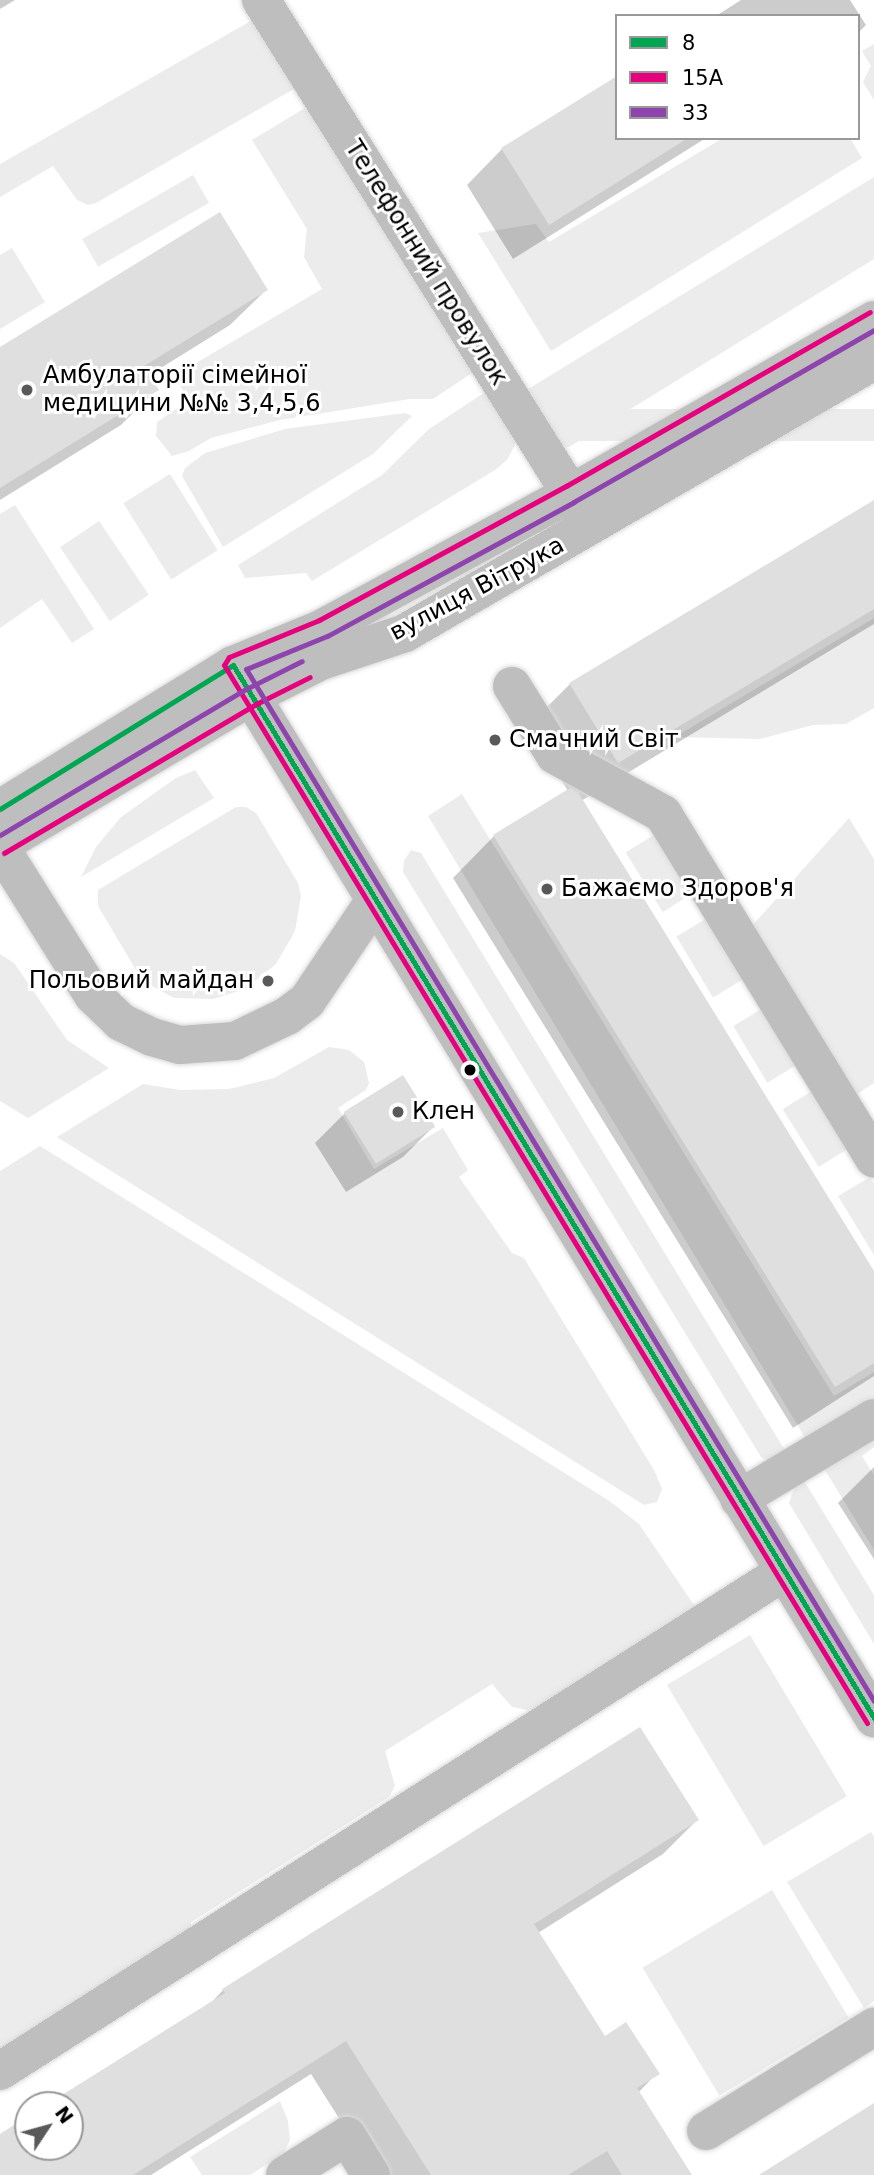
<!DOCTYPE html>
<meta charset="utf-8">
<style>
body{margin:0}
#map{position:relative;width:874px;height:2175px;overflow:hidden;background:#fff;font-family:"DejaVu Sans",sans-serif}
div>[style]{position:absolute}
.green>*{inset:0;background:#ececec;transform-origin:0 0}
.shadow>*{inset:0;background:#0003}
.building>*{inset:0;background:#dfdfdf;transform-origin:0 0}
.roads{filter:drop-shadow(0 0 2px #dbdbdb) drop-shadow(0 0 2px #dbdbdb)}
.minor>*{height:38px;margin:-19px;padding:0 19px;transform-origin:19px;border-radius:19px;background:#bebebe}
.major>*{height:38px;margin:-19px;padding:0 19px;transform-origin:19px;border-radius:19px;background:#bebebe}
.bus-1>*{height:5px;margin:-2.5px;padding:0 2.5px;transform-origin:2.5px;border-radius:2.5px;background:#00a651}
.bus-2>*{height:5px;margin:-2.5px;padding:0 2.5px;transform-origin:2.5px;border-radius:2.5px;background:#e5007d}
.bus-3>*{height:5px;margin:-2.5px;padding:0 2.5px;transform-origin:2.5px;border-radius:2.5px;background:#8e44ad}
.dots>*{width:19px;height:19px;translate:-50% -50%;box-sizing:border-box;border:4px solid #fff;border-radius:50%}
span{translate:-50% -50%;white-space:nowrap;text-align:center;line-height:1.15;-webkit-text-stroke:6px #fff;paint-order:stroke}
.street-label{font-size:24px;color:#000}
.poi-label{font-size:24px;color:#000}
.left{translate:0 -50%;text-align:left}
.right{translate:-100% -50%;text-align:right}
.legend{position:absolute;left:615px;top:14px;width:245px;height:126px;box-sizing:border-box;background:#fff;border:2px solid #999;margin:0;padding:9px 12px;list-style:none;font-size:21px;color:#000}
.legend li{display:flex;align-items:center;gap:14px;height:35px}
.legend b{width:35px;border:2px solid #999}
.north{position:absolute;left:14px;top:2091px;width:70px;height:70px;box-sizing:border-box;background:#fff;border:2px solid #999;border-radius:50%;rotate:54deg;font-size:19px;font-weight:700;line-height:28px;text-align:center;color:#000}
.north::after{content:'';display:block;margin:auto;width:24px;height:32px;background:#595959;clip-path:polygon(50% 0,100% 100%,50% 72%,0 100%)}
</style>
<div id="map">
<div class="green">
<i style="clip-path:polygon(256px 18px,299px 86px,96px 203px,88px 205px,77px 200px,53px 166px,0 197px,0 164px)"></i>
<i style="clip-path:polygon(874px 44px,874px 100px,863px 82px,871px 66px,862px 51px)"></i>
<i style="clip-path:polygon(310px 105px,478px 369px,433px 399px,410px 399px,280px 420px,211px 438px,189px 451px,172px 456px,156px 436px,157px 422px,189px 400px,174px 376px,322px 289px,304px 257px,307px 229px,252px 140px)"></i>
<i style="clip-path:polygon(723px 138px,850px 138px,862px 158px,551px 351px,478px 233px,536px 224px,549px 242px)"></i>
<i style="left:193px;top:175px;width:32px;height:128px;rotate:60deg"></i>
<i style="clip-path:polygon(874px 177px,874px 259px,569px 447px,561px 448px,525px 391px)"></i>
<i style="clip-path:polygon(12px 248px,45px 302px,0 329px,0 255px)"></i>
<i style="clip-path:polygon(490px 389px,516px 434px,515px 445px,507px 460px,495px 470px,312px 581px,306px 573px,245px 578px,238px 565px,382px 475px,429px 429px)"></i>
<i style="left:874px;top:409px;width:32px;height:365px;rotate:90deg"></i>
<i style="clip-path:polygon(405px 413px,412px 416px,373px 454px,223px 547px,182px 476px,185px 468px,205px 453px,285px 429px)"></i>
<i style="left:170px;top:474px;width:90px;height:55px;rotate:58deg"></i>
<i style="clip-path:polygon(15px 505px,94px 629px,72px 643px,42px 599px,0 628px,0 514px)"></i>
<i style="left:99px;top:521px;width:89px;height:47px;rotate:56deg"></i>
<i style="clip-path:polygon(874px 618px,874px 708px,846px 724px,813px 725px,760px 739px,675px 737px)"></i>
<i style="clip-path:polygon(195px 770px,214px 798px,81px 877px,96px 847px,121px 817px,176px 778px)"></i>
<i style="clip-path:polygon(462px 794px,834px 1396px,874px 1372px,874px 1403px,809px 1444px,428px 816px)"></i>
<i style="clip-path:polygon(236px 807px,246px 807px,256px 813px,298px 883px,301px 896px,295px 931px,276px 964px,245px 989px,213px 999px,174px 998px,150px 985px,139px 975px,98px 906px,98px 890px)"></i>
<i style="clip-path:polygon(849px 818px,874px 859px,874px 1083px,854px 1096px,751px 927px)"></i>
<i style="left:657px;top:833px;width:70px;height:37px;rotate:58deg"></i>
<i style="clip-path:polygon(411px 850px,421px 853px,789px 1457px,769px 1461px,761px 1457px,403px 872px,404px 861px)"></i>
<i style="left:709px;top:917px;width:71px;height:38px;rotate:59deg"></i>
<i style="clip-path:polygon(0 954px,14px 963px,67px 1040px,109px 1068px,28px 1118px,0 1101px)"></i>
<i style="left:765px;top:1007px;width:66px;height:37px;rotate:59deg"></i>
<i style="clip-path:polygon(329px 1047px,349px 1050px,364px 1062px,369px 1083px,366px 1090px,338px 1108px,374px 1169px,443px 1128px,468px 1170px,459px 1177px,512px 1253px,524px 1258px,654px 1470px,662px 1489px,657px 1502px,644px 1505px,57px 1137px,143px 1084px,180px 1090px,229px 1089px,274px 1078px)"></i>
<i style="left:815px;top:1089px;width:68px;height:38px;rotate:58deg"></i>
<i style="clip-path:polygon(40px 1146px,608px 1500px,639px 1524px,696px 1608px,536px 1707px,527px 1710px,512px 1707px,492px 1684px,385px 1751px,395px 1786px,389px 1797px,191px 1922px,190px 1939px,0 2057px,0 1171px)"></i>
<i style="clip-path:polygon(870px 1177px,874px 1184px,874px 1255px,838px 1196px)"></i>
<i style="clip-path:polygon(874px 1435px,874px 1447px,862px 1456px,874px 1475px,874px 1550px,823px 1467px)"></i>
<i style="clip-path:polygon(803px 1479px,874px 1595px,874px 1644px,789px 1503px,795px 1485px)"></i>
<i style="left:750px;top:1635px;width:188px;height:97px;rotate:59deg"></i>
<i style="clip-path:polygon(871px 1832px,874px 1837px,874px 2001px,864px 2008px,787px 1882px)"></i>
<i style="left:772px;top:1890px;width:149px;height:151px;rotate:59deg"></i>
<i style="clip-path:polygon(280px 2101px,288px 2121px,290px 2140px,283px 2154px,250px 2175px,202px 2175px,190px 2157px)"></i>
</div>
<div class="shadow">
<i style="clip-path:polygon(0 0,15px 0,0 9px)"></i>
<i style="clip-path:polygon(741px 0,850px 0,866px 25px,858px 33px,858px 16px,716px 16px)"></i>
<i style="clip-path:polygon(617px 138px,706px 138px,513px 259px,467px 185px,502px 149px)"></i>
<i style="clip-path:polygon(266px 290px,230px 325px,148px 376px,156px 390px,121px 425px,0 500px,0 349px)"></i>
<i style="clip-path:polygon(874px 502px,874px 624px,581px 801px,874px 1275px,874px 1376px,793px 1428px,453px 878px,494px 836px,568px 791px,528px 726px,570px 684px)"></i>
<i style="clip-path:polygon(345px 1113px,433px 1127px,403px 1157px,346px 1192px,315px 1143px)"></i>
<i style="clip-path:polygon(874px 1467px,874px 1559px,838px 1503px)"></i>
<i style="clip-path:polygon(697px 1820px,663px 1854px,538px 1933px,604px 2038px,657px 2073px,638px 2093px,690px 2175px,375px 2175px,311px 2074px,151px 2175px,0 2175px,0 2136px,28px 2118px,28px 2147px,70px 2147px,70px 2105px,49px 2105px,209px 2005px,223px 1990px)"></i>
</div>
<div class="building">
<i style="clip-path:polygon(617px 76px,617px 138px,688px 138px,549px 225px,501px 148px)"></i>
<i style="clip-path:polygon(220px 212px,268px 290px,144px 366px,159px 390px,0 488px,0 347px)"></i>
<i style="clip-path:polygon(874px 500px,874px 609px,618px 763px,569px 683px)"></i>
<i style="clip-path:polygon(570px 788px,578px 792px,874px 1271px,874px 1363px,835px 1387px,493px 835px)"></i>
<i style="left:403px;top:1075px;width:61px;height:70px;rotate:58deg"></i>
<i style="clip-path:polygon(640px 1727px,699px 1820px,534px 1924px,605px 2036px,626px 2022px,660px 2074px,637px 2088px,692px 2175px,622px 2175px,607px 2151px,568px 2175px,431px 2175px,346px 2041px,133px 2175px,0 2175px,0 2134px,28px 2116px,28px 2147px,70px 2147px,70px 2105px,46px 2105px,225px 1993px,222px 1989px)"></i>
<i style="clip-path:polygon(874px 2103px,874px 2175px,759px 2175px)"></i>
</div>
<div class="roads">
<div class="minor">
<i style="left:261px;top:0;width:617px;rotate:57.91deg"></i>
<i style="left:234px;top:668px;width:1230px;rotate:58.64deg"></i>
<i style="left:512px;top:686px;width:81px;rotate:58.1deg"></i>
<i style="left:555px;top:755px;width:123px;rotate:28.6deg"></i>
<i style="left:663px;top:814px;width:404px;rotate:58.5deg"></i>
<i style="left:0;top:847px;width:175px;rotate:57.9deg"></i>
<i style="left:93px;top:995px;width:39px;rotate:44deg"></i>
<i style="left:121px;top:1022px;width:34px;rotate:26deg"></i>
<i style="left:152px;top:1037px;width:29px;rotate:16deg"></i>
<i style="left:180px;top:1045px;width:55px;rotate:-4.2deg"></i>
<i style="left:235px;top:1041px;width:58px;rotate:-25.7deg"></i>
<i style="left:287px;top:1016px;width:25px;rotate:-37deg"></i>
<i style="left:307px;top:1001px;width:122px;rotate:-56deg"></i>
<i style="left:739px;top:1499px;width:157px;rotate:-31deg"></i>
<i style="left:0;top:2071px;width:929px;rotate:-32.48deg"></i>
<i style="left:706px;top:2131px;width:198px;rotate:-31.8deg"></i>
<i style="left:285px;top:2175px;width:73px;rotate:-32.2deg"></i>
<i style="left:347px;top:2136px;width:46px;rotate:58.4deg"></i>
</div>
<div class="major">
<i style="left:0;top:809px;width:274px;rotate:-31.7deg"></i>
<i style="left:233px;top:665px;width:97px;rotate:-22.3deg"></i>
<i style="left:323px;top:628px;width:281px;rotate:-28.5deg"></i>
<i style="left:570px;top:494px;width:350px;rotate:-29.8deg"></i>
<i style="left:0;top:845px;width:293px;rotate:-30.6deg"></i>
<i style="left:252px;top:696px;width:77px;rotate:-26.9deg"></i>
<i style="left:321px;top:661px;width:89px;rotate:-18.4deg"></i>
<i style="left:405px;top:633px;width:542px;rotate:-30.11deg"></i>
</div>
</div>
<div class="bus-1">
<i style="left:0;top:809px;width:274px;rotate:-31.7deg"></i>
<i style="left:233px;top:665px;width:1233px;rotate:58.67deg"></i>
</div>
<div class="bus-2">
<i style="left:4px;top:853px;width:293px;rotate:-30.6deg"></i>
<i style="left:256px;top:704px;width:60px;rotate:-26.6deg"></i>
<i style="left:867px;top:1723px;width:1238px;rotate:-121.29deg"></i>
<i style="left:224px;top:665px;width:9px;rotate:-58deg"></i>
<i style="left:229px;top:657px;width:97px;rotate:-22.3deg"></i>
<i style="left:319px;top:620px;width:281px;rotate:-28.5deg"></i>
<i style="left:566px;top:486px;width:350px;rotate:-29.8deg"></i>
</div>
<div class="bus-3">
<i style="left:874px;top:330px;width:346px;rotate:150.2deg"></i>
<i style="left:574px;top:502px;width:281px;rotate:151.5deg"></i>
<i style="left:327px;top:636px;width:87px;rotate:157.8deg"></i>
<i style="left:246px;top:669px;width:1208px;rotate:58.68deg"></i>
<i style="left:0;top:835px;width:288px;rotate:-30.7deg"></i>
<i style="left:248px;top:688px;width:60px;rotate:-26.6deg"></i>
</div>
<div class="dots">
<i style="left:27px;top:390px;background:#595959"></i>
<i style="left:495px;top:740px;background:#595959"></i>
<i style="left:547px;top:889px;background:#595959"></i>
<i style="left:268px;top:981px;background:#595959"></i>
<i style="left:470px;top:1070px;background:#000"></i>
<i style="left:398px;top:1112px;background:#595959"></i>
</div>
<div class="street-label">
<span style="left:426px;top:263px;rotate:58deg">Телефонний провулок</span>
<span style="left:477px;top:589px;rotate:-28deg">вулиця Вітрука</span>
</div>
<div class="poi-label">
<span class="left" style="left:43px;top:390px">Амбулаторії сімейної<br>медицини №№ 3,4,5,6</span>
<span class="left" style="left:509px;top:740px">Смачний Світ</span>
<span class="left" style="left:561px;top:889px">Бажаємо Здоров'я</span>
<span class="right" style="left:254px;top:981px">Польовий майдан</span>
<span class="left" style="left:412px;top:1112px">Клен</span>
</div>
<ul class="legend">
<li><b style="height:9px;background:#00a651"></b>8</li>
<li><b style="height:9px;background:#e5007d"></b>15A</li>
<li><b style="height:9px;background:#8e44ad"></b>33</li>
</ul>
<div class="north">N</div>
</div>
